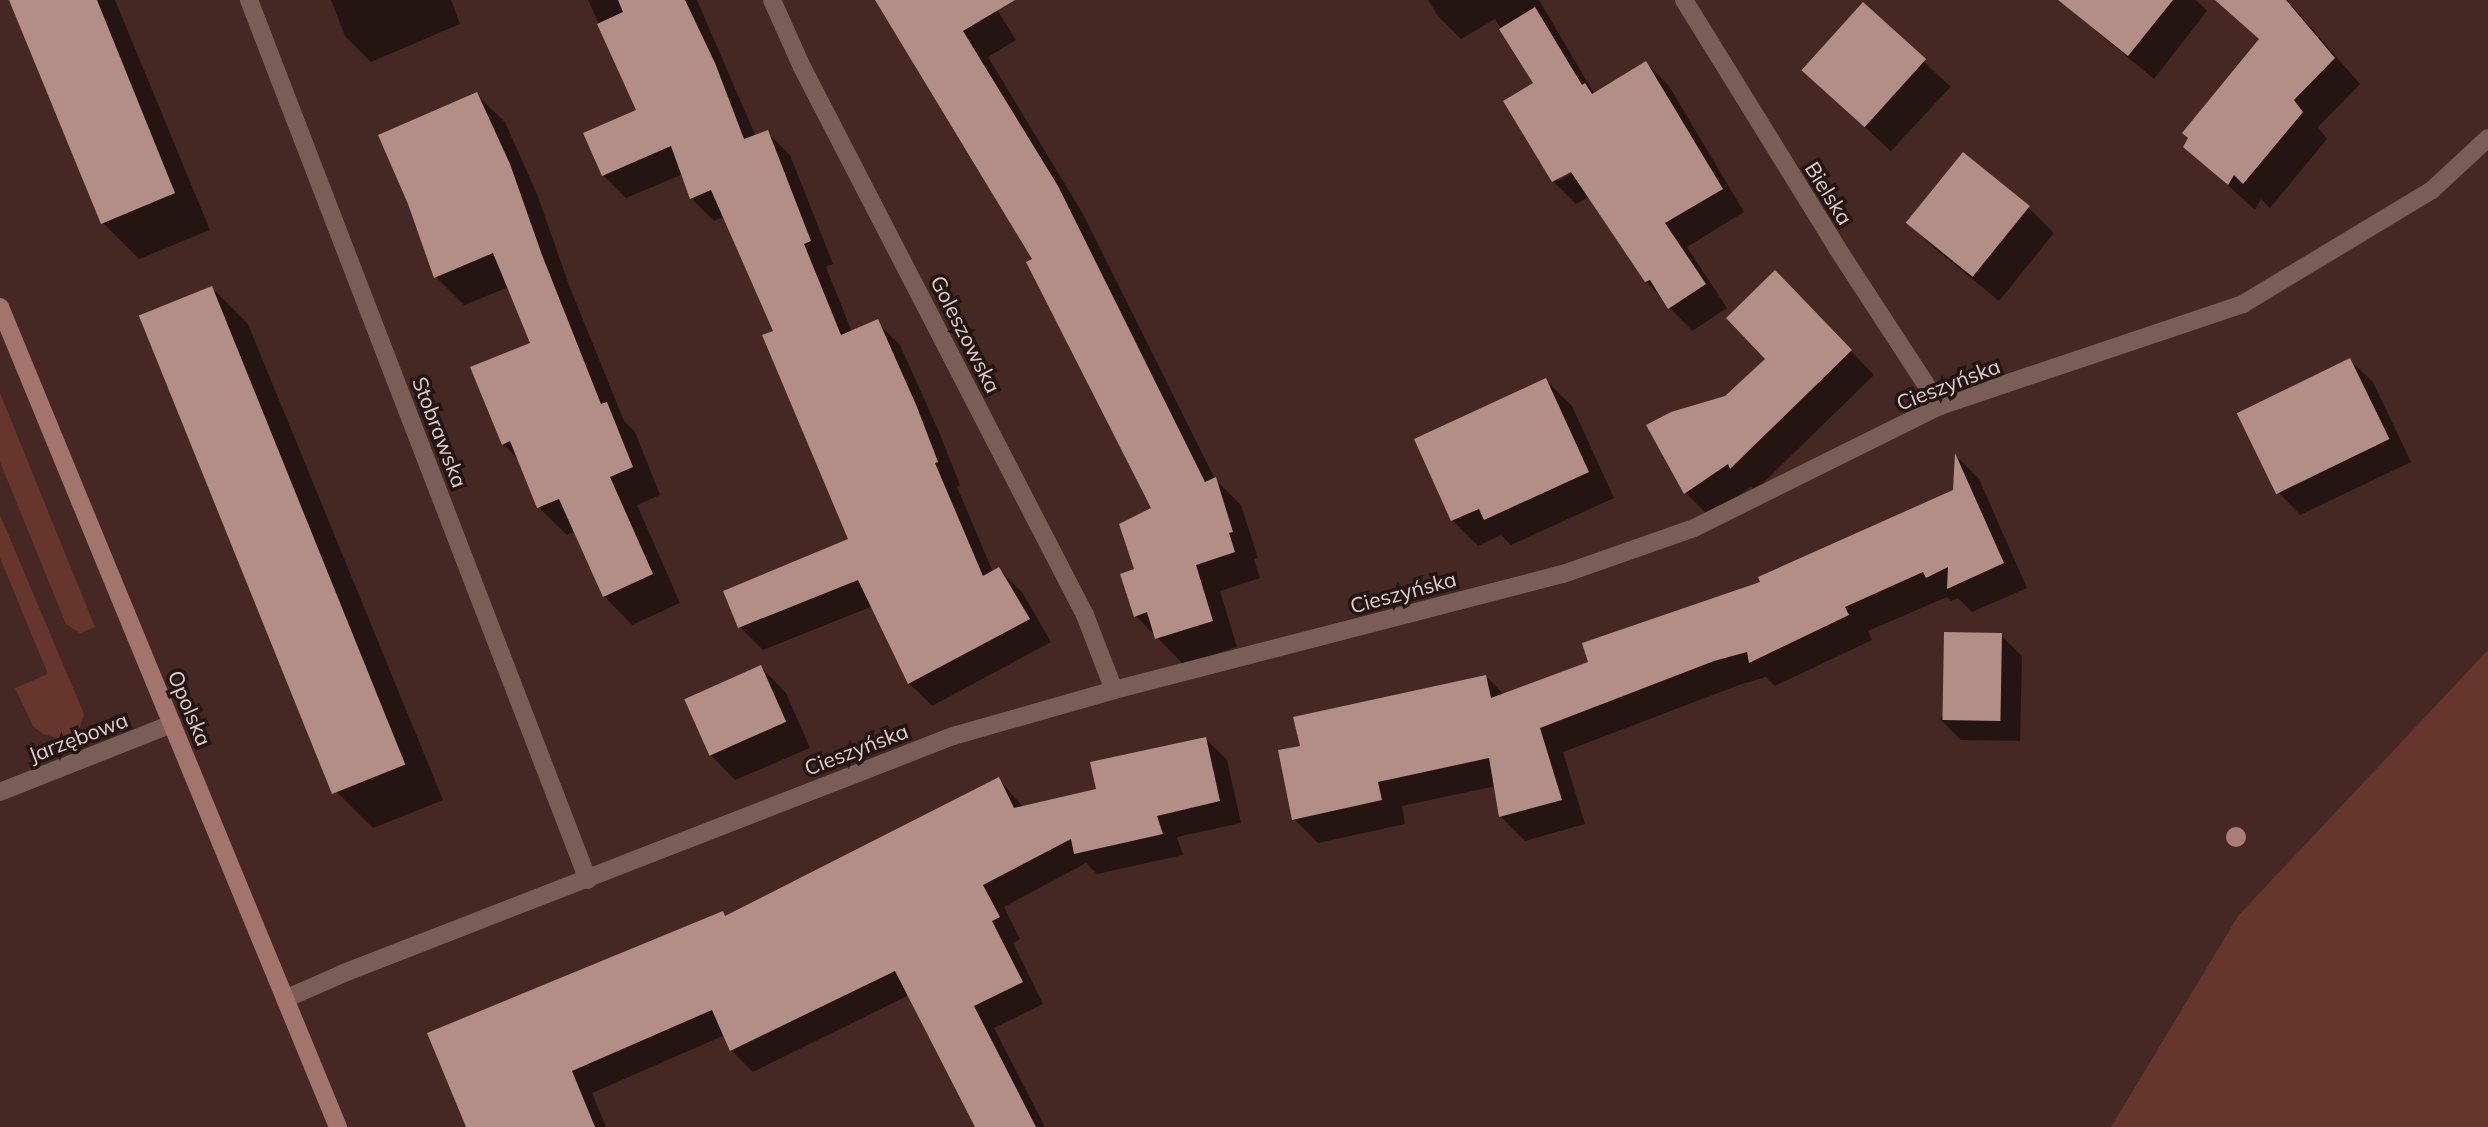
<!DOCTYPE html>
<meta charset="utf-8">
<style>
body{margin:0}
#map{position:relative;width:2488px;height:1127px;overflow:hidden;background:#452823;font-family:Mulish,sans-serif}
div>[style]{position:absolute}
.green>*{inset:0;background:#66352c}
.shadow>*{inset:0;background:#0007;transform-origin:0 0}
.building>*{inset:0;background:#b28e87;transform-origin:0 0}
.street>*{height:18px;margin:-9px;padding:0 9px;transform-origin:9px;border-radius:9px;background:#7a5d57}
.secondary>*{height:18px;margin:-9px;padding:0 9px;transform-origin:9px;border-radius:9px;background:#a3746b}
.trees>*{width:20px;height:20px;margin:-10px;border-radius:50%;background:#ab7d74}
span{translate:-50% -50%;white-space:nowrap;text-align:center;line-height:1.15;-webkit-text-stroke:7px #221513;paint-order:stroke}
.street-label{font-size:21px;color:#e0ccc8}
</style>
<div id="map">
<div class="green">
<i style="clip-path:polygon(0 393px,95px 627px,80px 633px,66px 624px,0 462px)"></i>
<i style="clip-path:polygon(0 515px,84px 714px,80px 727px,68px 741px,43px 734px,33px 726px,15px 688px,48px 674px,0 558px)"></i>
<i style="clip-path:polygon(2488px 650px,2488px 1127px,2111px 1127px,2238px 916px)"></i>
</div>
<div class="shadow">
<i style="clip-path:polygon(11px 0,115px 0,210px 230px,139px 259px,103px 223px)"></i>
<i style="clip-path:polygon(331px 0,451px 0,460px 24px,371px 62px,345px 36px)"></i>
<i style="clip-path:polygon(588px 0,697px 0,756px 137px,767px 132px,790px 155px,833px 264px,826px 267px,852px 332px,877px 322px,900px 345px,939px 432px,960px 485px,957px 487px,993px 572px,999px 569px,1022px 592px,1051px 642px,932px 706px,909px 683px,873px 606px,763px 650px,740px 627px,850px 540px,775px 331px,726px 216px,714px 221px,691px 198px,683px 174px,626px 198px,603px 175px,639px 111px)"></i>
<i style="clip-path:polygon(877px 0,991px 0,1016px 40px,988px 57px,1083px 214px,1215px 479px,1241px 505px,1258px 558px,1254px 559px,1260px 578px,1220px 591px,1237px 647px,1183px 664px,1136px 616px,1136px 570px,1153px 509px,1034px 259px)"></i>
<i style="clip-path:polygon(evenodd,1428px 0,1539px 0,1595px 95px,1646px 63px,1669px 86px,1744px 212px,1687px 247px,1727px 308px,1692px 331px,1670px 308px,1646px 281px,1590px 196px,1576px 204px,1553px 181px,1535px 84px,1495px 19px,1461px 39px,1438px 16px,1428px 0,1578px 166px,1579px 169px,1558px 181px,1558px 177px,1578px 166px)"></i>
<i style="clip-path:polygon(2059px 0,2196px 0,2207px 11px,2154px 79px)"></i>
<i style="clip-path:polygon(2287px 0,2360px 84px,2318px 127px,2327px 139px,2270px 208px,2261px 199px,2255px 210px,2185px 146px,2260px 40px,2218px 1px)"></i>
<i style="left:1863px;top:5px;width:120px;height:88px;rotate:43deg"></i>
<i style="clip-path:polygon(476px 94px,505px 122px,537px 194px,569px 285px,624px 421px,635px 432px,660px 495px,637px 505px,680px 603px,632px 625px,604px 596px,575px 531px,567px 535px,538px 507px,519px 460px,503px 444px,533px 344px,509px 287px,464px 305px,436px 277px)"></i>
<i style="clip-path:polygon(1963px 155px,2029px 208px,2054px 233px,1999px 301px,1933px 247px,1907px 222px)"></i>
<i style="clip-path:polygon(212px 288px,248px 324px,443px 800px,373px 828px,337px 792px)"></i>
<i style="clip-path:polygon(1798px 296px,1874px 375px,1755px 491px,1751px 487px,1709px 516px,1686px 493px,1726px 397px,1768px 359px)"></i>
<i style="clip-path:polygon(2350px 360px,2373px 382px,2411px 462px,2300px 515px,2278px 492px,2239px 413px)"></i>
<i style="clip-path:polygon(1546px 380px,1572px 406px,1614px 498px,1511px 545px,1501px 535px,1478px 546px,1452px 520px)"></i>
<i style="clip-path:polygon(1957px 457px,1979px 479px,2027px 588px,1972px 612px,1958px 598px,1951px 601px,1947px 597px,1868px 631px,1872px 640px,1775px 686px,1766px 677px,1739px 685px,1563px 752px,1585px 824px,1525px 841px,1501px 817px,1496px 786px,1402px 806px,1405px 824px,1318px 843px,1294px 819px,1302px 747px,1486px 676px,1504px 695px,1590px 663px,1955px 491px)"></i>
<i style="clip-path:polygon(2001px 635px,2022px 656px,2020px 741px,1961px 740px,1940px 719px)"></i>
<i style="clip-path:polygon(761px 667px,786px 693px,810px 748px,735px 780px,710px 754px)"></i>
<i style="clip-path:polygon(1206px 739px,1227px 760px,1241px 823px,1177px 837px,1183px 855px,1097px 874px,1086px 863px,1004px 907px,1020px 939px,1013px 943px,1043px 1004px,994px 1028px,1045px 1127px,977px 1127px,909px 995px,753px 1072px,731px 1050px,725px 1035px,592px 1093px,606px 1127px,474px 1127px,722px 913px,726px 917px,999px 779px,1023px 807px,1098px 790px)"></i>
</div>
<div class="building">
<i style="clip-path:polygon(9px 0,97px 0,175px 193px,101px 224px)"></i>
<i style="clip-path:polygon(618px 0,685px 0,715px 63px,744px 139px,768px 130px,811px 241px,804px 244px,841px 335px,878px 319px,917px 407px,938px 462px,935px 463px,983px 576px,999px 567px,1030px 619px,908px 684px,858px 580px,738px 628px,723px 591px,848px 539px,762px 335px,773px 331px,711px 190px,690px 199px,671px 146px,602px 176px,583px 133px,636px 110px,597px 24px,623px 12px)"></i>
<i style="clip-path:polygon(875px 0,1015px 0,963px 31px,1058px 186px,1205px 482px,1216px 477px,1233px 532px,1229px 533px,1235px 552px,1196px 565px,1213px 621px,1155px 639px,1147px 612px,1134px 617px,1120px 574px,1134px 569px,1119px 524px,1151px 508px,1026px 262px,1032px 259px)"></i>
<i style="clip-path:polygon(2058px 0,2173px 0,2128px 56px)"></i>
<i style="clip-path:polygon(2215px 0,2286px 0,2335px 58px,2294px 100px,2303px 112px,2243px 184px,2234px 175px,2228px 185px,2183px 147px,2188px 138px,2182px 133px,2259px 39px)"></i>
<i style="left:1863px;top:2px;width:85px;height:92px;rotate:42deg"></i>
<i style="clip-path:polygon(1535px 7px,1582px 85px,1585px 83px,1592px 94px,1646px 61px,1723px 189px,1665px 223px,1706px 284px,1668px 309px,1650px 280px,1645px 282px,1571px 172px,1552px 182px,1503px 101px,1533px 83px,1499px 29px)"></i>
<i style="clip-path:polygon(477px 92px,510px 164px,542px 255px,601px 404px,607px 402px,633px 467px,610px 477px,653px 574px,603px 597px,559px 499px,537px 508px,510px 441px,502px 445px,470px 367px,530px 343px,493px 253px,434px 278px,408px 204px,378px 135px)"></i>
<i style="left:1963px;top:152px;width:86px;height:91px;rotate:39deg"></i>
<i style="clip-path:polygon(1775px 270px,1852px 350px,1730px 469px,1728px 464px,1684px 494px,1646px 425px,1671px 412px,1725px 396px,1765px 359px,1726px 318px)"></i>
<i style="left:212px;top:286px;width:516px;height:79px;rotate:68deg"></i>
<i style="left:2350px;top:358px;width:90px;height:126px;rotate:64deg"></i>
<i style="clip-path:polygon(1546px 378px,1589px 472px,1484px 520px,1479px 509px,1451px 521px,1414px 439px)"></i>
<i style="clip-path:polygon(1955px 453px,2004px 563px,1947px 589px,1948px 567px,1926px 578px,1923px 572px,1845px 607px,1849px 615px,1749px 663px,1747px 652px,1714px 661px,1540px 728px,1562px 800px,1499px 817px,1489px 758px,1378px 782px,1382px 800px,1292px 820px,1278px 750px,1300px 746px,1293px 717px,1486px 675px,1491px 698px,1588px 662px,1582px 643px,1760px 582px,1758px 577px,1953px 490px)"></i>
<i style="left:1944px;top:632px;width:58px;height:88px;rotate:1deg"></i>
<i style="left:761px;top:665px;width:62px;height:84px;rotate:66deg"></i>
<i style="clip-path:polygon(1206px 737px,1220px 801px,1157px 816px,1163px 834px,1074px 854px,1071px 839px,983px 885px,1000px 917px,992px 921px,1023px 982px,974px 1006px,1036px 1127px,975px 1127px,895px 971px,730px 1051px,712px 1010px,572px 1071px,595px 1127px,466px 1127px,427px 1033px,723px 911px,725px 916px,999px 777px,1014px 808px,1096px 789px,1090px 762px)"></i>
</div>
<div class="street">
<i style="left:249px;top:0;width:943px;rotate:68.93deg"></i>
<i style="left:772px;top:0;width:73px;rotate:65.9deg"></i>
<i style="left:802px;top:67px;width:617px;rotate:62.69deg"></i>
<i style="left:1085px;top:615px;width:80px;rotate:68.9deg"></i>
<i style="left:1684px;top:0;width:291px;rotate:58.3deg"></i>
<i style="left:1837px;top:248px;width:189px;rotate:56.9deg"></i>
<i style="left:0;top:792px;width:185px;rotate:-21.6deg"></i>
<i style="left:285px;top:999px;width:64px;rotate:-23.8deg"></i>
<i style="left:344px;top:973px;width:653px;rotate:-21.26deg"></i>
<i style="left:953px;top:736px;width:167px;rotate:-15.9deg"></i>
<i style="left:1114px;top:690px;width:464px;rotate:-14.5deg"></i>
<i style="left:1563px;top:574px;width:139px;rotate:-19.3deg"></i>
<i style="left:1694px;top:528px;width:275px;rotate:-26.4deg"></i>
<i style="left:1940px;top:406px;width:320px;rotate:-18.6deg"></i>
<i style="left:2243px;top:304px;width:221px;rotate:-31.1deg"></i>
<i style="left:2432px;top:190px;width:76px;rotate:-42.9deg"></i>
</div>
<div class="secondary">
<i style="left:0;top:307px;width:887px;rotate:67.6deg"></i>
</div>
<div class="trees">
<i style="left:2236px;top:837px"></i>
</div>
<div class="street-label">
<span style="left:1829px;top:193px;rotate:58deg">Bielska</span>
<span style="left:966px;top:334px;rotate:63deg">Goleszowska</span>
<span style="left:1948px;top:384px;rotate:-21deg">Cieszyńska</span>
<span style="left:440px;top:432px;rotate:69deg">Stobrawska</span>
<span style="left:1403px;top:592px;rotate:-15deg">Cieszyńska</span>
<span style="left:190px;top:708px;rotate:67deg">Opolska</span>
<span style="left:78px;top:737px;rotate:-21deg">Jarzębowa</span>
<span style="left:856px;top:749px;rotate:-21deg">Cieszyńska</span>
</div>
</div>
